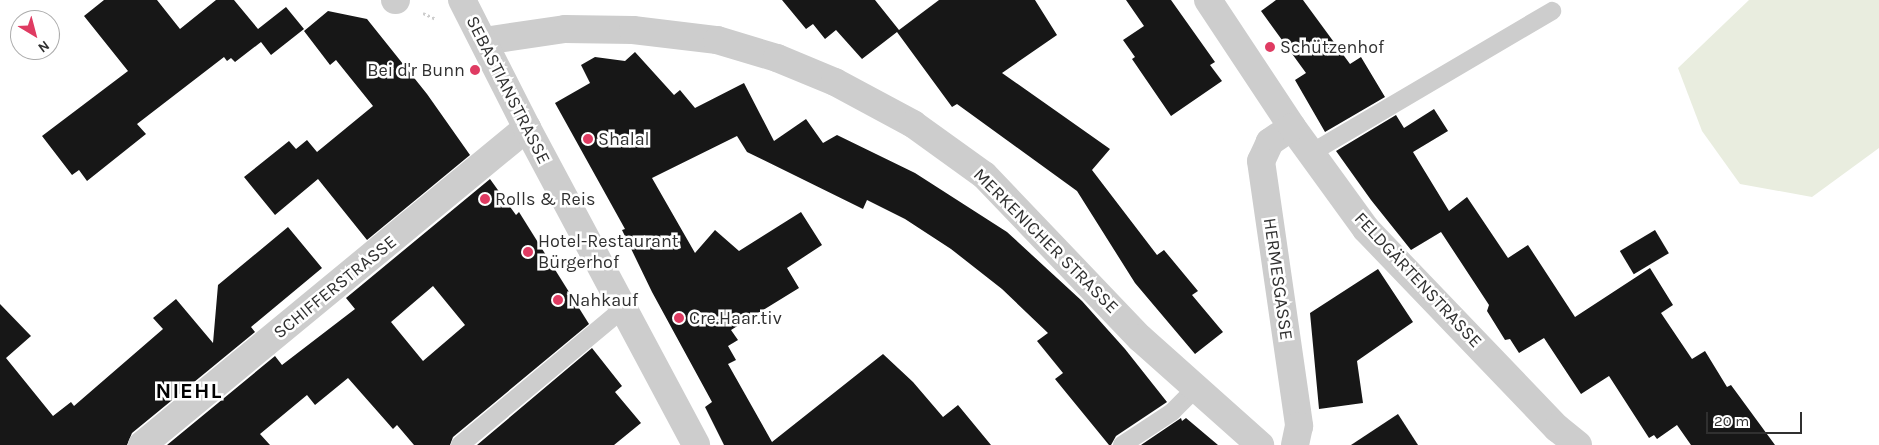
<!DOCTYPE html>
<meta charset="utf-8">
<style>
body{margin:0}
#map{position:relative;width:1879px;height:445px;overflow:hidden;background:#fff;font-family:Karla,sans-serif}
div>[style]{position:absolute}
.green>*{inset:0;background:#e9eddf}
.building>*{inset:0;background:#171717;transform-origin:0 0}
.path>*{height:3px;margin-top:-1.5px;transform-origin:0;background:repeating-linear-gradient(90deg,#cdcdcd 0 2.5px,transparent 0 5px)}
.service>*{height:18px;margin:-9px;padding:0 9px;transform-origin:9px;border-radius:9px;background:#cdcdcd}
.minor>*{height:28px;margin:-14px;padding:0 14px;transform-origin:14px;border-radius:14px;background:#cdcdcd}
.tertiary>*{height:28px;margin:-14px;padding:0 14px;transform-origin:14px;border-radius:14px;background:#cdcdcd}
.dots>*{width:14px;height:14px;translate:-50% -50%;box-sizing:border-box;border:2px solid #fff;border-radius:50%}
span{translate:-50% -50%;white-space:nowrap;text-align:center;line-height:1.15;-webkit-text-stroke:5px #fff;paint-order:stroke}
.poi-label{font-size:18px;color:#303030}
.left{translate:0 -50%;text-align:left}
.right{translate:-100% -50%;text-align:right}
.street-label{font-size:18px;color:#303030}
.district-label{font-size:22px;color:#000;font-weight:700;letter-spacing:1px}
.north{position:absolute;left:10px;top:10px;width:50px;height:50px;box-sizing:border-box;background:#fff;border:1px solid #acacac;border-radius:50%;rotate:143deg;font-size:14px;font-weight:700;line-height:20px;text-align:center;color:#303030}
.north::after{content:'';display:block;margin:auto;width:18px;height:22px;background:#df3b62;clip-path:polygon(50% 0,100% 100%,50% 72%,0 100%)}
.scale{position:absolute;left:1706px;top:412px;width:96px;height:22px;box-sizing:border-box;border:2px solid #303030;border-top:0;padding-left:6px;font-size:15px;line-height:18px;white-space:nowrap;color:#303030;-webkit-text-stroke:4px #fff;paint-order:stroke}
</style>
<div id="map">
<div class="green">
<i style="clip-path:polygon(1749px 0,1879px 0,1879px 148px,1812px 197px,1740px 184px,1702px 131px,1678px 68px)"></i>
</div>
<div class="building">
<i style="clip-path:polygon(104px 0,157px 0,180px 29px,216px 0,234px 0,258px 29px,286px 7px,304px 29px,271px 55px,261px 42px,235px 62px,231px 58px,227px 61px,224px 57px,137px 124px,146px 134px,87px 181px,79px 170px,72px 175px,42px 136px,128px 71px,84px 16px)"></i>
<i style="clip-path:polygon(782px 0,875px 0,899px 30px,939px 0,1035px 0,1057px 35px,1002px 73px,1110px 149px,1092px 170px,1157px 255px,1164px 250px,1198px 291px,1192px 295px,1223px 332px,1195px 354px,1135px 283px,1077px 191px,957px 104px,952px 107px,897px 32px,862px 59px,836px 30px,825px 39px,813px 24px,806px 29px)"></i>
<i style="clip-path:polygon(1126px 0,1171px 0,1215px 62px,1210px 65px,1222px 81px,1171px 116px,1132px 59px,1135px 57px,1123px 40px,1144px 26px)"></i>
<i style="clip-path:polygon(1276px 0,1303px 0,1350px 64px,1361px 57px,1385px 97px,1325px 132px,1295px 80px,1306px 73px,1261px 11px)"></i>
<i style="clip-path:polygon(328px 11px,367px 19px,427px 94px,470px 155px,367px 240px,318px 179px,275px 215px,244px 177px,289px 141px,296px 149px,307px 140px,317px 152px,373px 106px,336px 60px,330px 65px,304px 31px)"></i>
<i style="clip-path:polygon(635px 52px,674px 95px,680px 90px,695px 108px,744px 83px,774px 141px,806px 119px,823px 143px,837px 135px,915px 173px,1007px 232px,1082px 301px,1125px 349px,1167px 402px,1116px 436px,1111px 445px,1109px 445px,1055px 379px,1063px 373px,1037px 341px,1048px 333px,1002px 289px,951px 249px,905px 219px,867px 200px,863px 209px,747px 152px,737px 136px,652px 178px,695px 253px,715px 230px,739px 251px,801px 212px,822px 245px,787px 268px,799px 288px,731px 330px,738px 340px,728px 346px,736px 360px,728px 364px,772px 442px,883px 354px,913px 382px,943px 417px,958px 405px,991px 445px,724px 445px,705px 407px,712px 402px,652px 292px,622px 230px,625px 229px,555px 103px,590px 83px,581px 65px,595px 57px,625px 61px)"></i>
<i style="clip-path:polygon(1434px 109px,1448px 131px,1413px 152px,1449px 211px,1467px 197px,1508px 258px,1528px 245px,1575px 317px,1650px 268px,1673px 305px,1661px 313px,1692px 359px,1705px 351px,1727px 387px,1731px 385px,1775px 445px,1691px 445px,1677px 425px,1657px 439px,1654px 435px,1649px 438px,1609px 376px,1581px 394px,1544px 338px,1519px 353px,1510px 339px,1505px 340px,1487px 311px,1489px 305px,1441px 232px,1411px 250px,1371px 200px,1336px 151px,1396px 115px,1404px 128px)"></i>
<i style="clip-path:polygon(evenodd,490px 179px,516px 215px,519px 212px,589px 324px,453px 437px,450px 445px,414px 445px,397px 425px,393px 429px,348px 378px,315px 405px,307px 395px,260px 434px,270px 445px,167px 445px,275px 356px,282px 365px,355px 309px,346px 298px,490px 179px,433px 286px,465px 325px,423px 361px,391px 322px,433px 286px)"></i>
<i style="clip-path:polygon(288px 227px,322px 268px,251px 327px,255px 332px,132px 433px,127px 445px,0 445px,0 304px,31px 336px,6px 358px,53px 416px,71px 402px,74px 406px,163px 329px,153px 318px,176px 299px,213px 343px,218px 285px)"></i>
<i style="left:1655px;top:230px;width:27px;height:41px;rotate:59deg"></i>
<i style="clip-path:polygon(1378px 269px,1413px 322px,1357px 361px,1363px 403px,1319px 409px,1310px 313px)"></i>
<i style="clip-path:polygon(592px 348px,622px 386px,615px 392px,641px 423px,614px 445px,477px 445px)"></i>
<i style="clip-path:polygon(1398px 414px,1418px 445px,1351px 445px)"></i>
<i style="clip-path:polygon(1181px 418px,1182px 421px,1186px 418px,1218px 445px,1141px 445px)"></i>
</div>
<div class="path">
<i style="left:423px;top:13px;width:14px;rotate:25deg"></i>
</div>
<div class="service">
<i style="left:1311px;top:153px;width:280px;rotate:-30.5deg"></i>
<i style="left:460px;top:445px;width:214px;rotate:-39.9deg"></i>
<i style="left:1122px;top:445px;width:60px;rotate:-33.4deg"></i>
<i style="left:1172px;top:412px;width:34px;rotate:-45deg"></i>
</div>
<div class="minor">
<i style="left:395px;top:0;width:1px"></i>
<i style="left:1208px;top:0;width:152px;rotate:56.5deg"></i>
<i style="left:1292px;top:127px;width:126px;rotate:54deg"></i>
<i style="left:1366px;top:229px;width:276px;rotate:46.2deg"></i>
<i style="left:1557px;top:428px;width:27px;rotate:39deg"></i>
<i style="left:484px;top:41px;width:82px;rotate:-8.4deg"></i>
<i style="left:565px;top:29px;width:68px;rotate:0.8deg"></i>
<i style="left:633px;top:30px;width:85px;rotate:6.8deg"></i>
<i style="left:717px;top:40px;width:63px;rotate:16.7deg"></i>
<i style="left:777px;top:58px;width:63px;rotate:22.5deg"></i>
<i style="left:835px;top:82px;width:89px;rotate:28.3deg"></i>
<i style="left:913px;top:124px;width:87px;rotate:35.7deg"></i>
<i style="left:984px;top:175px;width:226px;rotate:46.3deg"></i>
<i style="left:1140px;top:338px;width:161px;rotate:41.7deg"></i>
<i style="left:1292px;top:127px;width:27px;rotate:146deg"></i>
<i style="left:1270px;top:142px;width:21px;rotate:115deg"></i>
<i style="left:1261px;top:161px;width:268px;rotate:81.8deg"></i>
<i style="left:1299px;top:426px;width:19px;rotate:102deg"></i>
<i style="left:142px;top:445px;width:499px;rotate:-39.5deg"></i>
</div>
<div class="tertiary">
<i style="left:462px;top:0;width:144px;rotate:63.1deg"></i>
<i style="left:527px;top:128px;width:359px;rotate:61.9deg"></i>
</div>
<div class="dots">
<i style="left:1270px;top:47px;background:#df3b62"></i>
<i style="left:475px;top:70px;background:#df3b62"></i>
<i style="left:588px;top:139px;background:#df3b62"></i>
<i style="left:485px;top:199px;background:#df3b62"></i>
<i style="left:528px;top:252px;background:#df3b62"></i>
<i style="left:558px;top:300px;background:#df3b62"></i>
<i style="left:679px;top:318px;background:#df3b62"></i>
</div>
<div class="poi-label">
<span class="left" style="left:1280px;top:47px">Schützenhof</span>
<span class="right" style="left:465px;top:70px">Bei d'r Bunn</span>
<span class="left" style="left:598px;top:139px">Shalal</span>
<span class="left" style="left:495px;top:199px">Rolls &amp; Reis</span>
<span class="left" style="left:538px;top:252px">Hotel-Restaurant<br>Bürgerhof</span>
<span class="left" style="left:568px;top:300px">Nahkauf</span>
<span class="left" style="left:689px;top:318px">Cre.Haar.tiv</span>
</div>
<div class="street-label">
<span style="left:508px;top:90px;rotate:63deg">SEBASTIANSTRASSE</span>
<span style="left:1046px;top:241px;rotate:45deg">MERKENICHER STRASSE</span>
<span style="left:1278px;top:279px;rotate:82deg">HERMESGASSE</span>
<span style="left:1418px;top:280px;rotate:47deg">FELDGÄRTENSTRASSE</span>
<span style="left:335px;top:287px;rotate:-39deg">SCHIFFERSTRASSE</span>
</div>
<div class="district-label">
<span style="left:189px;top:392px">NIEHL</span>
</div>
<div class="north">N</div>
<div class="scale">20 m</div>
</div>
